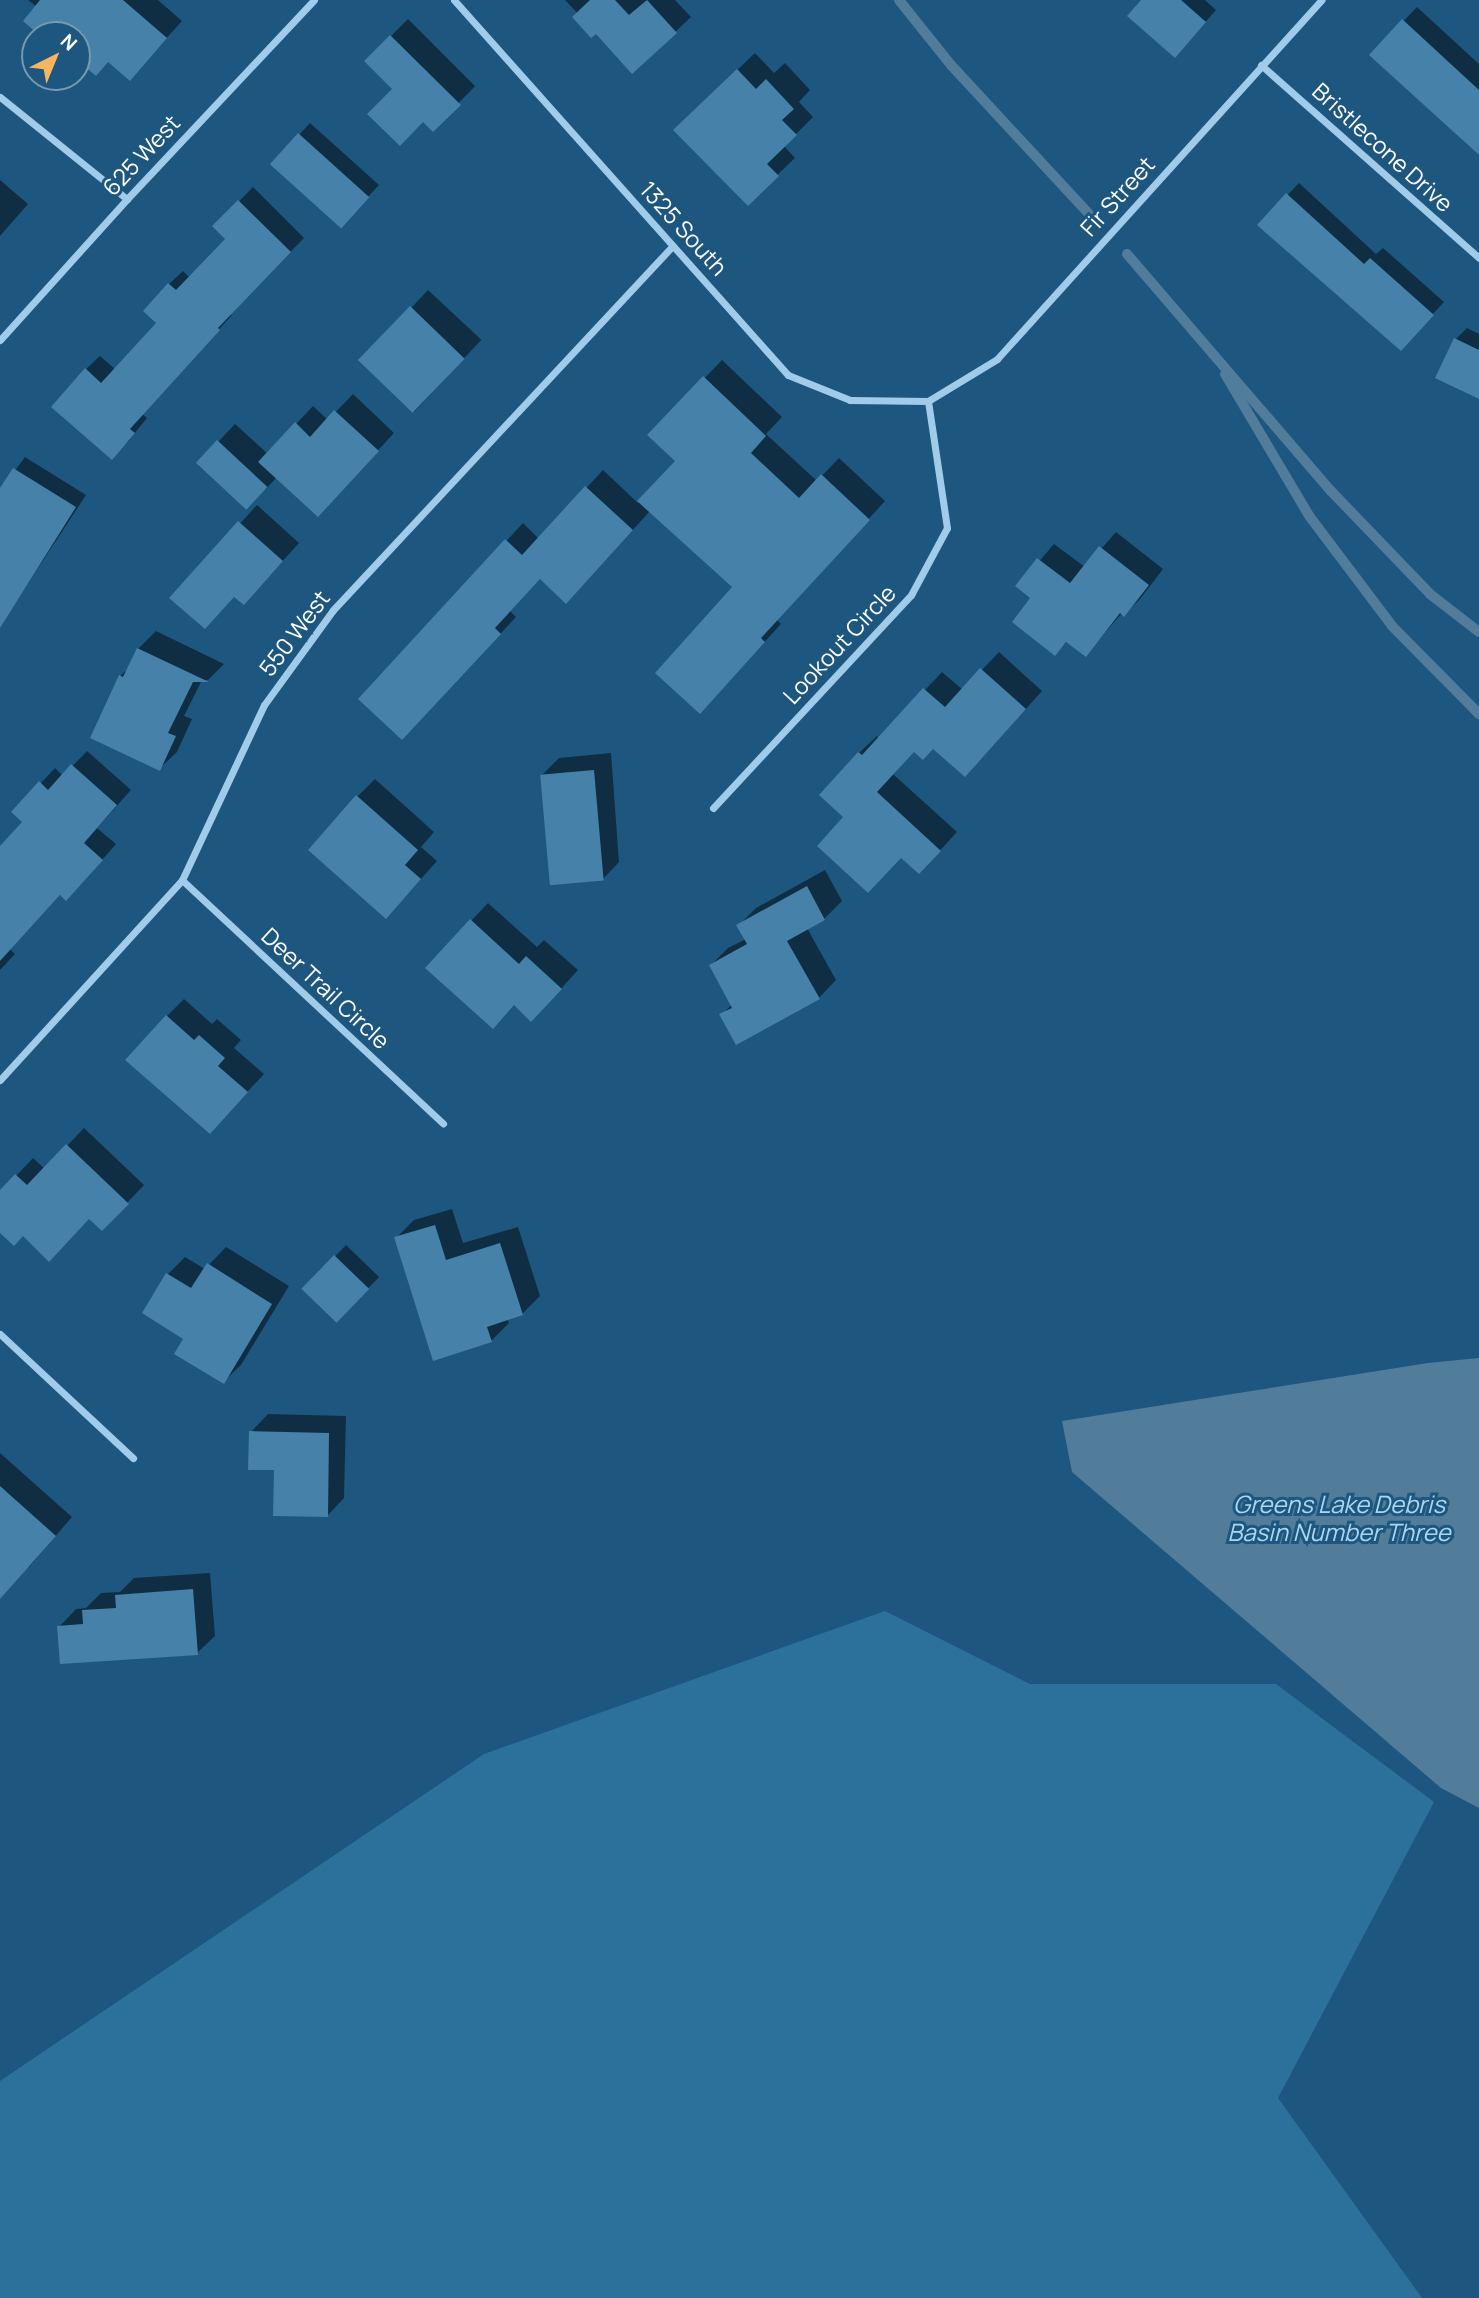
<!DOCTYPE html>
<style>
body{margin:0}
#map{position:relative;width:1479px;height:2298px;overflow:hidden;background:#1d577f;font-family:Manrope,sans-serif}
div>[style]{position:absolute}
.green>*{inset:0;background:#2c709c}
.water>*{inset:0;background:#527d9a}
.shadow>*{inset:0;background:#0007;transform-origin:0 0}
.stream>*{height:10px;margin:-5px;padding:0 5px;transform-origin:5px;border-radius:5px;background:#527d9a}
.building>*{inset:0;background:#4581a9;transform-origin:0 0}
.street>*{height:7px;margin:-3.5px;padding:0 3.5px;transform-origin:3.5px;border-radius:3.5px;background:#a0cce9}
span{translate:-50% -50%;white-space:nowrap;text-align:center;line-height:1.15;-webkit-text-stroke:6px #1d577f;paint-order:stroke}
.street-label{font-size:23px;color:#fff}
.water-label{font-size:24px;color:#abd6f0;font-style:italic}
.north{position:absolute;left:21px;top:21px;width:70px;height:70px;box-sizing:border-box;background:#1d577f;border:2px solid #779ab2;border-radius:50%;rotate:43deg;font-size:19px;font-weight:700;line-height:28px;text-align:center;color:#fff}
.north::after{content:'';display:block;margin:auto;width:24px;height:32px;background:#f9b45e;clip-path:polygon(50% 0,100% 100%,50% 72%,0 100%)}
</style>
<div id="map">
<div class="green">
<i style="clip-path:polygon(885px 1611px,1030px 1684px,1276px 1684px,1434px 1802px,1278px 2098px,1422px 2298px,0 2298px,0 2081px,484px 1754px)"></i>
</div>
<div class="water">
<i style="clip-path:polygon(1479px 1358px,1479px 1808px,1441px 1788px,1072px 1472px,1062px 1421px,1428px 1363px)"></i>
</div>
<div class="shadow">
<i style="clip-path:polygon(28px 0,158px 0,182px 21px,130px 79px,109px 61px,77px 57px,77px 35px,42px 35px,37px 7px)"></i>
<i style="clip-path:polygon(565px 0,675px 0,691px 17px,633px 72px)"></i>
<i style="clip-path:polygon(1143px 0,1205px 0,1216px 10px,1186px 44px)"></i>
<i style="clip-path:polygon(1417px 7px,1479px 64px,1479px 155px,1371px 55px)"></i>
<i style="left:408px;top:19px;width:95px;height:59px;rotate:45deg"></i>
<i style="clip-path:polygon(755px 53px,774px 73px,785px 63px,810px 90px,799px 102px,813px 117px,784px 146px,795px 158px,748px 203px,692px 113px)"></i>
<i style="clip-path:polygon(310px 123px,379px 185px,353px 213px,299px 135px)"></i>
<i style="clip-path:polygon(0 180px,28px 204px,0 236px)"></i>
<i style="clip-path:polygon(1299px 183px,1376px 254px,1383px 248px,1444px 302px,1412px 337px,1259px 225px)"></i>
<i style="clip-path:polygon(253px 187px,304px 238px,230px 314px,232px 315px,142px 414px,147px 418px,126px 444px,86px 369px,100px 356px,116px 370px,159px 322px,169px 284px,183px 271px,190px 278px,228px 239px,215px 226px)"></i>
<i style="left:428px;top:290px;width:73px;height:98px;rotate:43deg"></i>
<i style="clip-path:polygon(1467px 328px,1479px 334px,1479px 398px,1456px 339px)"></i>
<i style="clip-path:polygon(722px 360px,782px 417px,766px 434px,817px 481px,839px 458px,885px 501px,777px 620px,781px 624px,717px 694px,734px 587px,650px 511px,583px 585px,541px 577px,510px 611px,516px 617px,419px 721px,360px 699px,523px 523px,539px 539px,603px 470px,638px 503px,678px 461px,650px 435px)"></i>
<i style="clip-path:polygon(353px 394px,394px 433px,335px 497px,277px 477px,265px 490px,218px 442px,235px 424px,268px 454px,313px 406px,328px 420px)"></i>
<i style="clip-path:polygon(25px 457px,86px 495px,0 626px,0 491px)"></i>
<i style="clip-path:polygon(257px 505px,299px 543px,261px 585px,235px 595px,172px 598px)"></i>
<i style="clip-path:polygon(1116px 532px,1163px 569px,1140px 599px,1124px 615px,1122px 613px,1086px 655px,1068px 641px,1055px 653px,1033px 597px,1018px 586px,1054px 544px,1085px 567px)"></i>
<i style="clip-path:polygon(156px 631px,224px 664px,208px 680px,202px 680px,184px 716px,192px 719px,177px 752px,159px 769px,120px 676px,130px 667px,138px 649px)"></i>
<i style="clip-path:polygon(999px 652px,1042px 691px,982px 758px,934px 747px,915px 750px,893px 774px,957px 832px,936px 855px,901px 856px,846px 817px,859px 753px,877px 736px,879px 739px,942px 672px,963px 690px)"></i>
<i style="clip-path:polygon(87px 751px,131px 790px,97px 828px,116px 844px,81px 884px,61px 894px,10px 949px,15px 954px,0 970px,0 849px,24px 822px,14px 812px,55px 768px,63px 776px)"></i>
<i style="clip-path:polygon(611px 753px,619px 862px,602px 880px,542px 775px,559px 758px)"></i>
<i style="clip-path:polygon(375px 779px,434px 832px,421px 847px,437px 861px,403px 899px,357px 797px)"></i>
<i style="clip-path:polygon(825px 870px,842px 901px,824px 919px,807px 928px,836px 980px,819px 998px,722px 1015px,732px 1004px,711px 965px,728px 948px,746px 939px,739px 925px,756px 908px)"></i>
<i style="clip-path:polygon(488px 903px,537px 947px,544px 940px,578px 970px,549px 1002px,471px 921px)"></i>
<i style="clip-path:polygon(184px 999px,212px 1024px,217px 1019px,241px 1040px,234px 1048px,264px 1074px,210px 1132px,167px 1016px)"></i>
<i style="clip-path:polygon(84px 1128px,144px 1185px,102px 1229px,90px 1217px,23px 1234px,0 1230px,0 1193px,33px 1158px,45px 1169px)"></i>
<i style="clip-path:polygon(452px 1209px,463px 1243px,518px 1227px,540px 1296px,522px 1314px,507px 1319px,509px 1323px,491px 1341px,396px 1238px,414px 1220px)"></i>
<i style="left:346px;top:1245px;width:46px;height:61px;rotate:44deg"></i>
<i style="clip-path:polygon(226px 1247px,289px 1286px,241px 1365px,223px 1382px,186px 1338px,168px 1274px,185px 1257px,205px 1269px)"></i>
<i style="clip-path:polygon(268px 1414px,346px 1416px,344px 1498px,327px 1516px,276px 1469px,251px 1432px)"></i>
<i style="clip-path:polygon(0 1453px,72px 1517px,29px 1567px,0 1574px)"></i>
<i style="clip-path:polygon(210px 1573px,215px 1636px,197px 1653px,59px 1627px,76px 1609px,86px 1608px,101px 1593px,120px 1592px,134px 1578px)"></i>
</div>
<div class="stream">
<i style="left:899px;top:0;width:83px;rotate:51.3deg"></i>
<i style="left:951px;top:65px;width:203px;rotate:47.2deg"></i>
<i style="left:1127px;top:254px;width:313px;rotate:49.3deg"></i>
<i style="left:1331px;top:491px;width:143px;rotate:46.1deg"></i>
<i style="left:1430px;top:594px;width:62px;rotate:37.8deg"></i>
<i style="left:1225px;top:374px;width:166px;rotate:59.3deg"></i>
<i style="left:1310px;top:517px;width:136px;rotate:53deg"></i>
<i style="left:1392px;top:626px;width:124px;rotate:45.3deg"></i>
</div>
<div class="building">
<i style="clip-path:polygon(40px 0,123px 0,167px 38px,130px 81px,108px 62px,96px 76px,77px 60px,77px 35px,39px 35px,23px 21px)"></i>
<i style="clip-path:polygon(590px 0,615px 0,629px 15px,647px 0,677px 33px,632px 74px,596px 34px,591px 38px,572px 17px)"></i>
<i style="clip-path:polygon(1141px 0,1181px 0,1206px 22px,1175px 58px,1127px 16px)"></i>
<i style="clip-path:polygon(1402px 19px,1479px 90px,1479px 155px,1369px 55px)"></i>
<i style="clip-path:polygon(390px 35px,461px 105px,433px 132px,423px 122px,400px 146px,367px 114px,392px 89px,364px 61px)"></i>
<i style="clip-path:polygon(737px 69px,756px 89px,766px 79px,794px 109px,782px 120px,797px 135px,767px 164px,779px 176px,748px 206px,673px 130px)"></i>
<i style="left:298px;top:133px;width:96px;height:42px;rotate:42deg"></i>
<i style="clip-path:polygon(1286px 193px,1364px 264px,1370px 258px,1434px 315px,1401px 351px,1257px 225px)"></i>
<i style="clip-path:polygon(238px 200px,291px 252px,218px 328px,220px 330px,130px 429px,135px 433px,112px 460px,51px 407px,85px 368px,101px 383px,156px 323px,143px 311px,168px 283px,176px 290px,225px 239px,212px 226px)"></i>
<i style="left:410px;top:306px;width:76px;height:75px;rotate:44deg"></i>
<i style="clip-path:polygon(1454px 338px,1479px 350px,1479px 399px,1435px 378px)"></i>
<i style="clip-path:polygon(703px 376px,766px 436px,751px 453px,799px 498px,821px 474px,870px 520px,761px 638px,765px 642px,700px 714px,655px 673px,732px 587px,637px 501px,675px 461px,647px 435px)"></i>
<i style="clip-path:polygon(334px 410px,379px 451px,318px 517px,258px 462px,295px 422px,310px 437px)"></i>
<i style="left:217px;top:440px;width:69px;height:31px;rotate:43deg"></i>
<i style="clip-path:polygon(13px 468px,76px 507px,0 628px,0 488px)"></i>
<i style="clip-path:polygon(585px 486px,633px 530px,566px 604px,540px 579px,495px 628px,501px 634px,402px 740px,358px 699px,505px 539px,522px 555px)"></i>
<i style="clip-path:polygon(238px 521px,283px 561px,244px 605px,234px 597px,205px 629px,169px 598px)"></i>
<i style="clip-path:polygon(1099px 546px,1149px 585px,1124px 617px,1120px 613px,1086px 657px,1066px 642px,1055px 656px,1012px 622px,1030px 598px,1015px 586px,1037px 558px,1070px 583px)"></i>
<i style="clip-path:polygon(137px 648px,209px 682px,193px 682px,168px 733px,176px 736px,160px 771px,90px 738px,119px 675px,123px 677px)"></i>
<i style="clip-path:polygon(980px 668px,1026px 709px,965px 777px,933px 749px,923px 760px,914px 752px,877px 792px,941px 851px,919px 874px,901px 858px,868px 893px,817px 846px,843px 817px,819px 795px,858px 752px,862px 755px,923px 688px,945px 707px)"></i>
<i style="clip-path:polygon(71px 764px,117px 805px,84px 843px,103px 860px,66px 901px,60px 895px,0 961px,0 846px,22px 822px,11px 812px,39px 781px,48px 790px)"></i>
<i style="left:594px;top:770px;width:111px;height:54px;rotate:85deg"></i>
<i style="clip-path:polygon(356px 795px,418px 850px,405px 865px,421px 879px,386px 919px,308px 850px)"></i>
<i style="clip-path:polygon(807px 886px,825px 920px,787px 941px,820px 999px,736px 1045px,719px 1014px,732px 1008px,709px 965px,747px 944px,736px 925px)"></i>
<i style="clip-path:polygon(470px 919px,519px 964px,526px 956px,562px 989px,531px 1022px,514px 1005px,493px 1029px,425px 968px)"></i>
<i style="clip-path:polygon(166px 1015px,194px 1040px,199px 1035px,225px 1058px,218px 1066px,248px 1092px,210px 1134px,125px 1060px)"></i>
<i style="clip-path:polygon(66px 1144px,129px 1204px,102px 1231px,89px 1219px,49px 1262px,23px 1236px,14px 1246px,0 1233px,0 1190px,15px 1174px,27px 1185px)"></i>
<i style="clip-path:polygon(435px 1225px,446px 1260px,500px 1243px,523px 1315px,487px 1327px,492px 1342px,433px 1361px,394px 1237px)"></i>
<i style="left:334px;top:1255px;width:49px;height:47px;rotate:44deg"></i>
<i style="clip-path:polygon(207px 1263px,272px 1304px,224px 1384px,174px 1354px,183px 1339px,142px 1313px,166px 1273px,191px 1288px)"></i>
<i style="clip-path:polygon(249px 1431px,329px 1433px,328px 1517px,273px 1516px,274px 1470px,248px 1470px)"></i>
<i style="clip-path:polygon(0 1486px,56px 1536px,0 1599px)"></i>
<i style="clip-path:polygon(193px 1589px,198px 1655px,60px 1664px,57px 1626px,83px 1624px,82px 1610px,116px 1608px,115px 1595px)"></i>
</div>
<div class="street">
<i style="left:454px;top:0;width:502px;rotate:48.31deg"></i>
<i style="left:788px;top:375px;width:67px;rotate:22deg"></i>
<i style="left:850px;top:400px;width:78px;rotate:0.7deg"></i>
<i style="left:1261px;top:65px;width:291px;rotate:41.5deg"></i>
<i style="left:0;top:97px;width:163px;rotate:38.8deg"></i>
<i style="left:0;top:340px;width:190px;rotate:-48deg"></i>
<i style="left:127px;top:199px;width:273px;rotate:-46.8deg"></i>
<i style="left:928px;top:401px;width:81px;rotate:-31.3deg"></i>
<i style="left:997px;top:359px;width:484px;rotate:-47.9deg"></i>
<i style="left:713px;top:808px;width:291px;rotate:-47.1deg"></i>
<i style="left:911px;top:595px;width:76px;rotate:-61.8deg"></i>
<i style="left:947px;top:528px;width:128px;rotate:-98.5deg"></i>
<i style="left:182px;top:880px;width:357px;rotate:43deg"></i>
<i style="left:0;top:1080px;width:270px;rotate:-47.7deg"></i>
<i style="left:182px;top:880px;width:193px;rotate:-64.9deg"></i>
<i style="left:264px;top:705px;width:117px;rotate:-54deg"></i>
<i style="left:333px;top:610px;width:498px;rotate:-47deg"></i>
<i style="left:0;top:1334px;width:182px;rotate:43deg"></i>
</div>
<div class="street-label">
<span style="left:1383px;top:147px;rotate:42deg">Bristlecone Drive</span>
<span style="left:141px;top:155px;rotate:-47deg">625 West</span>
<span style="left:1117px;top:196px;rotate:-48deg">Fir Street</span>
<span style="left:684px;top:228px;rotate:48deg">1325 South</span>
<span style="left:294px;top:633px;rotate:-53deg">550 West</span>
<span style="left:839px;top:644px;rotate:-47deg">Lookout Circle</span>
<span style="left:326px;top:988px;rotate:43deg">Deer Trail Circle</span>
</div>
<div class="water-label">
<span style="left:1339px;top:1518px">Greens Lake Debris<br>Basin Number Three</span>
</div>
<div class="north">N</div>
</div>
